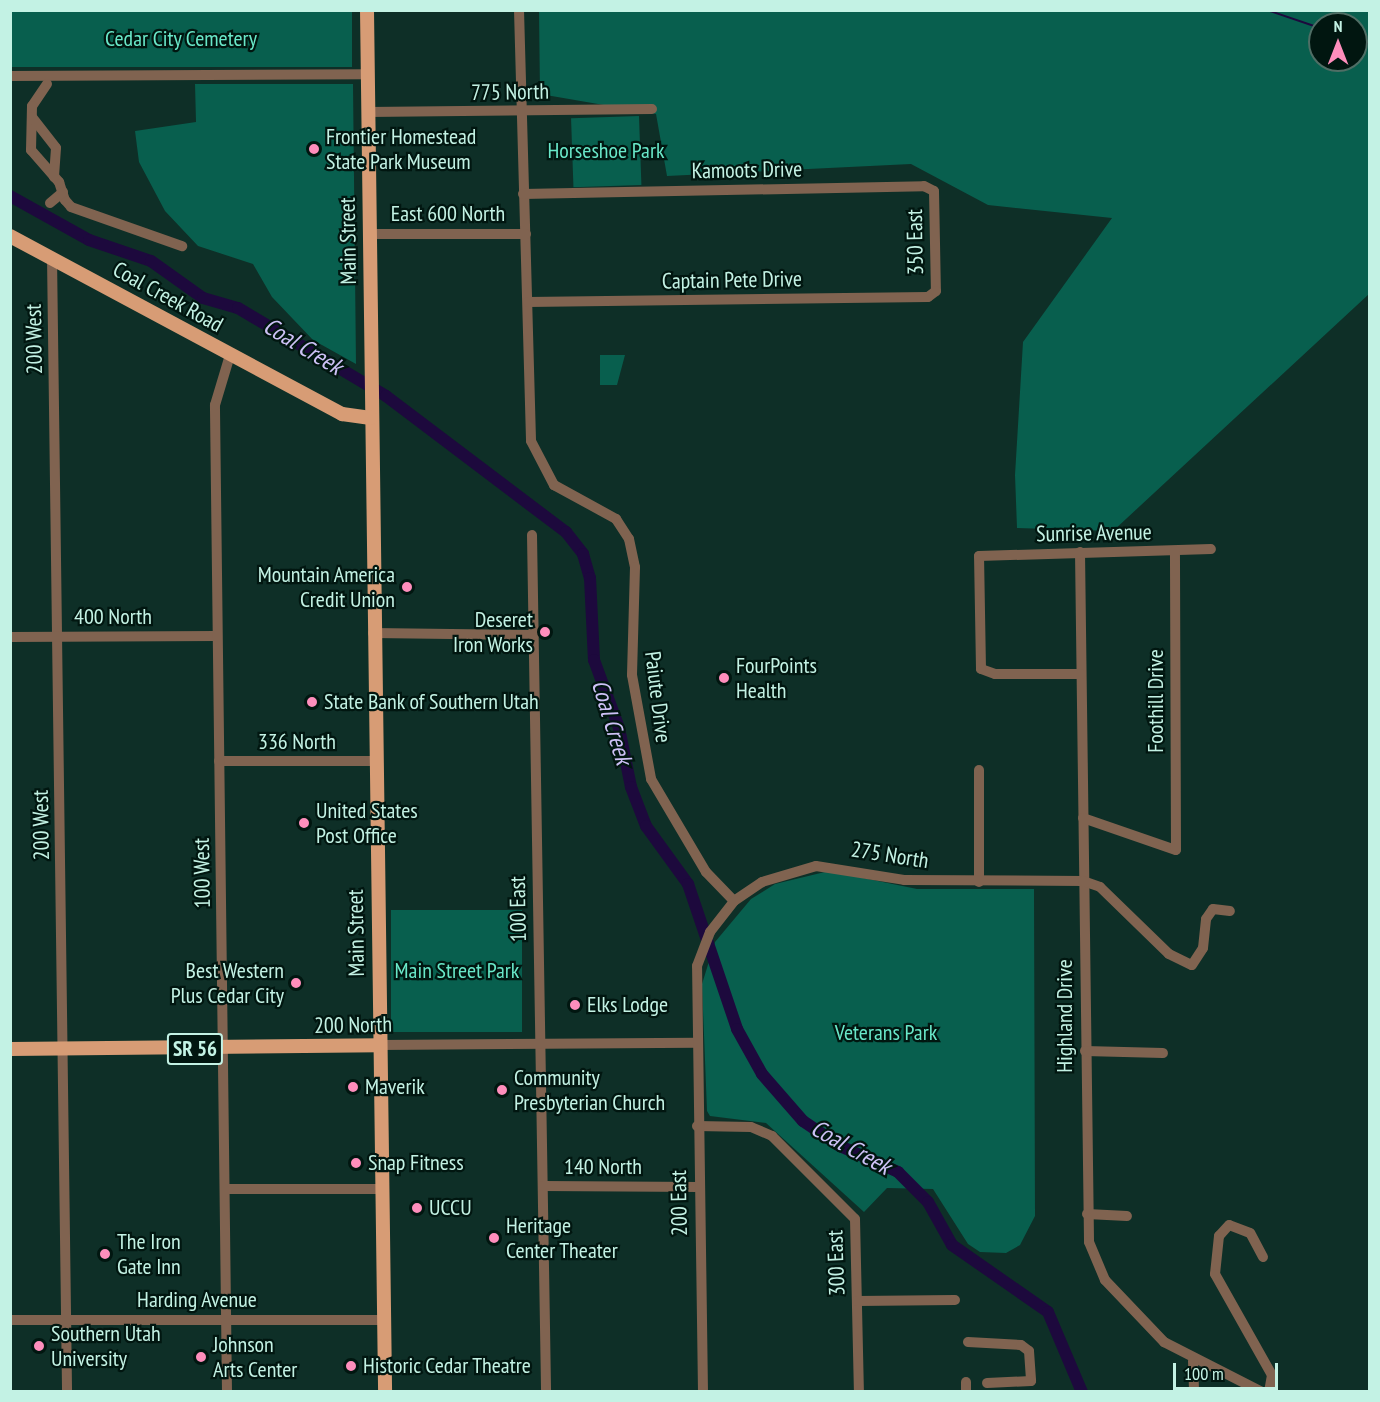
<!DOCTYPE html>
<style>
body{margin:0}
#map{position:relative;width:1380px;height:1402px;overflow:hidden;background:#0e2f27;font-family:"PT Sans Narrow",sans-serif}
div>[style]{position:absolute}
.green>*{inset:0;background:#085f4e;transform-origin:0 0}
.stream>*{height:2px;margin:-1px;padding:0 1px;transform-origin:1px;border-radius:1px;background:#1d093d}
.river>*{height:12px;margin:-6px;padding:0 6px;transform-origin:6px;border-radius:6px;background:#1d093d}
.minor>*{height:10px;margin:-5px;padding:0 5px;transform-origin:5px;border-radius:5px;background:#806350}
.major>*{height:14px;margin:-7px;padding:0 7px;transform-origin:7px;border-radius:7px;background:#d79c75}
.dots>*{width:16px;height:16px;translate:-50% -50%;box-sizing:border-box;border:3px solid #011610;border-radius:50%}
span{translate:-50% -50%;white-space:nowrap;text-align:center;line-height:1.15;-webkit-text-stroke:4.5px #011610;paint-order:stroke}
.shield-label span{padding:2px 4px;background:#011610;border:2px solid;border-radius:4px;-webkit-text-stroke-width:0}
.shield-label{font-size:21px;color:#c3f2e4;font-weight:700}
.park-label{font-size:22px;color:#69e8c9}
.street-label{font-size:22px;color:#c3f2e4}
.poi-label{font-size:22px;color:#c3f2e4}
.left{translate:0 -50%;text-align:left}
.right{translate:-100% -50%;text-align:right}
.water-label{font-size:24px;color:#cdc1f6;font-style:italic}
.frame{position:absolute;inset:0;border:12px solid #c3f2e4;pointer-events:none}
.north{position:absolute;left:1308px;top:12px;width:60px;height:60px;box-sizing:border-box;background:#011610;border:2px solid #4f6e65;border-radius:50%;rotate:0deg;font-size:16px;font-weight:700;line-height:24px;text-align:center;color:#c3f2e4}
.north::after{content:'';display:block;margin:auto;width:21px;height:27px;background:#fe8ebc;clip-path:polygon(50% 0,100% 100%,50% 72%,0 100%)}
.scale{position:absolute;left:1173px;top:1363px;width:105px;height:27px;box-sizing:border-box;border:3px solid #c3f2e4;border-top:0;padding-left:8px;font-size:18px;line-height:21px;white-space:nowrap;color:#c3f2e4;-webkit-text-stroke:4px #011610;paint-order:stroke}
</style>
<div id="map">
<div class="green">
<i style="left:11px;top:10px;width:341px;height:57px"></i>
<i style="clip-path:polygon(evenodd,539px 11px,1369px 11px,1369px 294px,1113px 531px,1017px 528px,1015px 475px,1023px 342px,1112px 218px,988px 205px,911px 164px,667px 176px,656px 114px,540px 94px,539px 11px,1320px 24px,1356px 24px,1356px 60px,1320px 60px,1320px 24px)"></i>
<i style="clip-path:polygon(195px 84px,353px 84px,356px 364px,313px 340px,272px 297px,253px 264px,198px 246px,165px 211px,139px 162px,135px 131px,196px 122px)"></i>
<i style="left:639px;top:116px;width:69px;height:68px;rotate:88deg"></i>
<i style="clip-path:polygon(600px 355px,625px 355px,617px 385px,600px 385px)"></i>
<i style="clip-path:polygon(829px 871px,917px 889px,1034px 889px,1035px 1216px,1020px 1245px,1006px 1253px,980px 1252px,968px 1244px,933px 1189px,887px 1188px,864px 1212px,766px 1123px,710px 1116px,707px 1111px,702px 984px,715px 942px,751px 899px,775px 884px)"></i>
<i style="left:522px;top:910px;width:122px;height:131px;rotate:90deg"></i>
</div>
<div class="stream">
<i style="left:1267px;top:10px;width:56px;rotate:18.8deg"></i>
<i style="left:1356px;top:40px;width:15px;rotate:16deg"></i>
</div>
<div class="river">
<i style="left:10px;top:196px;width:90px;rotate:29.1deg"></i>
<i style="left:89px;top:240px;width:65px;rotate:18.7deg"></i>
<i style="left:151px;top:261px;width:64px;rotate:35.4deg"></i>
<i style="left:203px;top:298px;width:36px;rotate:16deg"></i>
<i style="left:238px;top:308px;width:172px;rotate:30.7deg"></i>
<i style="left:386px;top:396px;width:226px;rotate:37.1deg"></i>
<i style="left:566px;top:532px;width:28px;rotate:52deg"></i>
<i style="left:583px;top:554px;width:25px;rotate:74deg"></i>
<i style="left:590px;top:578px;width:82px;rotate:87.2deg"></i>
<i style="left:594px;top:660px;width:72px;rotate:69.8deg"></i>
<i style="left:619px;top:728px;width:60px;rotate:78.5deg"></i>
<i style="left:631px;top:787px;width:42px;rotate:69deg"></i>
<i style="left:646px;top:826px;width:72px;rotate:54.1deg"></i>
<i style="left:688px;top:884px;width:153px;rotate:71.3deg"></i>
<i style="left:737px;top:1029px;width:51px;rotate:60.9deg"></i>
<i style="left:762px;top:1074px;width:62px;rotate:48.9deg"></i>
<i style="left:803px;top:1121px;width:45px;rotate:34deg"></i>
<i style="left:840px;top:1146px;width:64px;rotate:24.1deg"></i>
<i style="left:898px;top:1172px;width:42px;rotate:45deg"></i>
<i style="left:928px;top:1202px;width:49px;rotate:60.8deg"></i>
<i style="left:952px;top:1245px;width:117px;rotate:34.9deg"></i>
<i style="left:1048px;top:1312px;width:87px;rotate:67deg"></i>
</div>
<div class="minor">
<i style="left:519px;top:10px;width:431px;rotate:88.4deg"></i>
<i style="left:531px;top:441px;width:50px;rotate:62.4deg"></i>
<i style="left:554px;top:485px;width:71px;rotate:28.7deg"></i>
<i style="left:616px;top:519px;width:24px;rotate:57deg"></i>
<i style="left:629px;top:539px;width:29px;rotate:78deg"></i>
<i style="left:635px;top:567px;width:108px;rotate:91.6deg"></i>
<i style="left:632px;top:675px;width:106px;rotate:79.6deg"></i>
<i style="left:651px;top:779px;width:108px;rotate:59.4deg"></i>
<i style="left:706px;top:872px;width:40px;rotate:46deg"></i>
<i style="left:10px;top:76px;width:357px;rotate:-0.3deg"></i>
<i style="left:47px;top:84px;width:27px;rotate:124deg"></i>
<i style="left:32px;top:106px;width:44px;rotate:91.3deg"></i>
<i style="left:31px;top:150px;width:43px;rotate:48.8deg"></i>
<i style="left:59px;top:182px;width:19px;rotate:72deg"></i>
<i style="left:65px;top:200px;width:9px;rotate:49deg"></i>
<i style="left:71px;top:207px;width:118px;rotate:19.4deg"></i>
<i style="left:368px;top:112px;width:284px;rotate:-0.6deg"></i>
<i style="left:32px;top:117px;width:39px;rotate:52deg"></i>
<i style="left:56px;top:148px;width:29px;rotate:94deg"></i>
<i style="left:523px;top:194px;width:401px;rotate:-1.1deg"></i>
<i style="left:924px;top:186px;width:11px;rotate:27deg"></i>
<i style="left:934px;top:191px;width:100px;rotate:88.9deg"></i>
<i style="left:936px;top:291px;width:10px;rotate:143deg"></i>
<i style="left:928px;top:297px;width:400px;rotate:179.3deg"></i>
<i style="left:50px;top:203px;width:17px;rotate:-40deg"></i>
<i style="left:369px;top:234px;width:157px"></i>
<i style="left:52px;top:257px;width:1135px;rotate:89.24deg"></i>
<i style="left:532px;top:535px;width:857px;rotate:89.06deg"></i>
<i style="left:1080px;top:552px;width:690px;rotate:89.25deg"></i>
<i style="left:1089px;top:1242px;width:41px;rotate:67.2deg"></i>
<i style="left:1105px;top:1280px;width:86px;rotate:46.4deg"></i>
<i style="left:1164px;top:1342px;width:110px;rotate:27deg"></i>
<i style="left:373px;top:633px;width:161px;rotate:0.7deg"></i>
<i style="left:10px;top:637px;width:206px;rotate:-0.3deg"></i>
<i style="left:1081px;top:674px;width:86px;rotate:180deg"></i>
<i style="left:995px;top:674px;width:15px;rotate:-160deg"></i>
<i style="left:981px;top:669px;width:113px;rotate:-91deg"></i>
<i style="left:979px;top:556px;width:232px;rotate:-1.7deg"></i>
<i style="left:219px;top:761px;width:156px"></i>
<i style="left:979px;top:770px;width:112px;rotate:90deg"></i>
<i style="left:1083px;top:818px;width:98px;rotate:19deg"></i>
<i style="left:1176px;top:850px;width:299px;rotate:-90.2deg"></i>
<i style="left:379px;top:1045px;width:318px;rotate:-0.4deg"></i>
<i style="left:1085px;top:1051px;width:78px;rotate:1.5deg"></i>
<i style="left:697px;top:1126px;width:54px;rotate:1.1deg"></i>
<i style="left:751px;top:1127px;width:23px;rotate:23deg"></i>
<i style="left:772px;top:1136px;width:117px;rotate:45deg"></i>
<i style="left:855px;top:1219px;width:173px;rotate:88.7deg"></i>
<i style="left:543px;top:1186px;width:156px;rotate:0.4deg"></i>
<i style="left:226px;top:1189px;width:155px"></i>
<i style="left:1087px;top:1214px;width:40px;rotate:2.9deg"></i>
<i style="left:1263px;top:1257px;width:27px;rotate:-118deg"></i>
<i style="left:1250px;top:1233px;width:22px;rotate:-159deg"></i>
<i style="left:1229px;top:1225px;width:15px;rotate:132deg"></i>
<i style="left:1219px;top:1236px;width:38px;rotate:96deg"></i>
<i style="left:1215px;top:1274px;width:116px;rotate:60.6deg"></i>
<i style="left:1272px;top:1375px;width:17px;rotate:100deg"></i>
<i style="left:857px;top:1301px;width:98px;rotate:-0.6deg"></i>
<i style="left:10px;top:1320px;width:374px"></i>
<i style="left:968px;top:1342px;width:53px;rotate:3.2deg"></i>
<i style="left:1021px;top:1345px;width:10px;rotate:37deg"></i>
<i style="left:1029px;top:1351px;width:30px;rotate:86deg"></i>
<i style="left:1031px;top:1381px;width:44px;rotate:177.4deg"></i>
<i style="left:1193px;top:1361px;width:31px;rotate:88deg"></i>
<i style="left:966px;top:1382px;width:10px;rotate:90deg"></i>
<i style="left:227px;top:1392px;width:987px;rotate:-90.7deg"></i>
<i style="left:215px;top:405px;width:52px;rotate:-73.3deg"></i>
<i style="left:703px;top:1392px;width:426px;rotate:-90.8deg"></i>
<i style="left:697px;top:966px;width:36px;rotate:-69deg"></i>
<i style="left:710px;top:932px;width:39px;rotate:-52deg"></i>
<i style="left:734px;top:901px;width:34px;rotate:-34deg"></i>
<i style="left:762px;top:882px;width:56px;rotate:-16.5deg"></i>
<i style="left:816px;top:866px;width:89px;rotate:9deg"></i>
<i style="left:904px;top:880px;width:179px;rotate:0.3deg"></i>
<i style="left:1083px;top:881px;width:18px;rotate:19deg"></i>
<i style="left:1100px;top:887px;width:96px;rotate:44.2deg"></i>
<i style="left:1169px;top:954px;width:25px;rotate:26deg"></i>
<i style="left:1192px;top:965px;width:20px;rotate:-57deg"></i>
<i style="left:1203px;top:948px;width:29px;rotate:-84deg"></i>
<i style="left:1206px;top:919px;width:12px;rotate:-55deg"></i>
<i style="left:1213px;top:909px;width:17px;rotate:7deg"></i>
</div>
<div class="major">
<i style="left:367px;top:10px;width:1382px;rotate:89.25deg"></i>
<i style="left:10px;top:236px;width:377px;rotate:28.2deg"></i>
<i style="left:342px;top:414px;width:29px;rotate:8deg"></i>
<i style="left:10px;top:1049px;width:369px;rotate:-0.6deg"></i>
</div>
<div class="dots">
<i style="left:314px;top:149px;background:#fe8ebc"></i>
<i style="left:407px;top:587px;background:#fe8ebc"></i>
<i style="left:545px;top:632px;background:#fe8ebc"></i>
<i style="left:724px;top:678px;background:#fe8ebc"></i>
<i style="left:312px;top:702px;background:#fe8ebc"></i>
<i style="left:304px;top:823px;background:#fe8ebc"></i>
<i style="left:296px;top:983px;background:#fe8ebc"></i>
<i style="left:575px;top:1005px;background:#fe8ebc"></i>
<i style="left:353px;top:1087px;background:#fe8ebc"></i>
<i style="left:502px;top:1090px;background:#fe8ebc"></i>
<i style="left:356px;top:1163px;background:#fe8ebc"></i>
<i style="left:417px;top:1208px;background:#fe8ebc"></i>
<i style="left:494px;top:1238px;background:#fe8ebc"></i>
<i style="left:105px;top:1254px;background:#fe8ebc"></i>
<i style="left:39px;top:1346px;background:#fe8ebc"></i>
<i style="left:201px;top:1357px;background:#fe8ebc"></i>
<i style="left:351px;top:1366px;background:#fe8ebc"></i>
</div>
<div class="shield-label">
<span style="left:195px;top:1049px">SR 56</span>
</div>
<div class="park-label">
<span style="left:181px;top:39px">Cedar City Cemetery</span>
<span style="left:606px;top:151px">Horseshoe Park</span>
<span style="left:457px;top:971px">Main Street Park</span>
<span style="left:886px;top:1033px">Veterans Park</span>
</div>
<div class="street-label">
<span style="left:510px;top:92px;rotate:-1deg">775 North</span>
<span style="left:747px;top:170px;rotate:-1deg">Kamoots Drive</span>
<span style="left:448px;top:214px">East 600 North</span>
<span style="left:348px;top:241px;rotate:-91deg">Main Street</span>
<span style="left:915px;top:242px;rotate:-91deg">350 East</span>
<span style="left:732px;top:280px;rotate:-1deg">Captain Pete Drive</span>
<span style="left:168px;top:297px;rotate:29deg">Coal Creek Road</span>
<span style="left:34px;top:339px;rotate:-91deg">200 West</span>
<span style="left:1094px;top:533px;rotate:-1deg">Sunrise Avenue</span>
<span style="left:113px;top:617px">400 North</span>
<span style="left:658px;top:697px;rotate:83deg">Paiute Drive</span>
<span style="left:1156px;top:701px;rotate:-90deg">Foothill Drive</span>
<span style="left:297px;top:742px">336 North</span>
<span style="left:41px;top:825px;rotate:-91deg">200 West</span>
<span style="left:890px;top:855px;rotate:9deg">275 North</span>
<span style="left:202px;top:873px;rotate:-91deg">100 West</span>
<span style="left:518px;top:909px;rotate:-91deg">100 East</span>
<span style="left:356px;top:933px;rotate:-91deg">Main Street</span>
<span style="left:1065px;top:1016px;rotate:-90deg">Highland Drive</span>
<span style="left:353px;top:1025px;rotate:-1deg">200 North</span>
<span style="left:603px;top:1167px">140 North</span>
<span style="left:679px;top:1203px;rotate:-91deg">200 East</span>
<span style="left:836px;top:1263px;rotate:-92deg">300 East</span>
<span style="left:197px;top:1300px">Harding Avenue</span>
</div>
<div class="poi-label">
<span class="left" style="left:326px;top:149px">Frontier Homestead<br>State Park Museum</span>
<span class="right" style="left:395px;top:587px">Mountain America<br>Credit Union</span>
<span class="right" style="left:533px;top:632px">Deseret<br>Iron Works</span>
<span class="left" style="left:736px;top:678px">FourPoints<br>Health</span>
<span class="left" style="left:324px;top:702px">State Bank of Southern Utah</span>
<span class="left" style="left:316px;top:823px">United States<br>Post Office</span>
<span class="right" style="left:284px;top:983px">Best Western<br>Plus Cedar City</span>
<span class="left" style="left:587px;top:1005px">Elks Lodge</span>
<span class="left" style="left:514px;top:1090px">Community<br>Presbyterian Church</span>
<span class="left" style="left:365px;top:1087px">Maverik</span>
<span class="left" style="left:368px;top:1163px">Snap Fitness</span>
<span class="left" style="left:429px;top:1208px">UCCU</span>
<span class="left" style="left:506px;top:1238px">Heritage<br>Center Theater</span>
<span class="left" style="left:117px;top:1254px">The Iron<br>Gate Inn</span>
<span class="left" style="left:51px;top:1346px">Southern Utah<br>University</span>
<span class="left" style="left:213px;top:1357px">Johnson<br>Arts Center</span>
<span class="left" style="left:363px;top:1366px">Historic Cedar Theatre</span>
</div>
<div class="water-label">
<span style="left:303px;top:346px;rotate:31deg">Coal Creek</span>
<span style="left:612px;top:722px;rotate:73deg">Coal Creek</span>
<span style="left:851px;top:1147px;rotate:29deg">Coal Creek</span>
</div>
<div class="frame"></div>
<div class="north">N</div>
<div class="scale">100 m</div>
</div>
